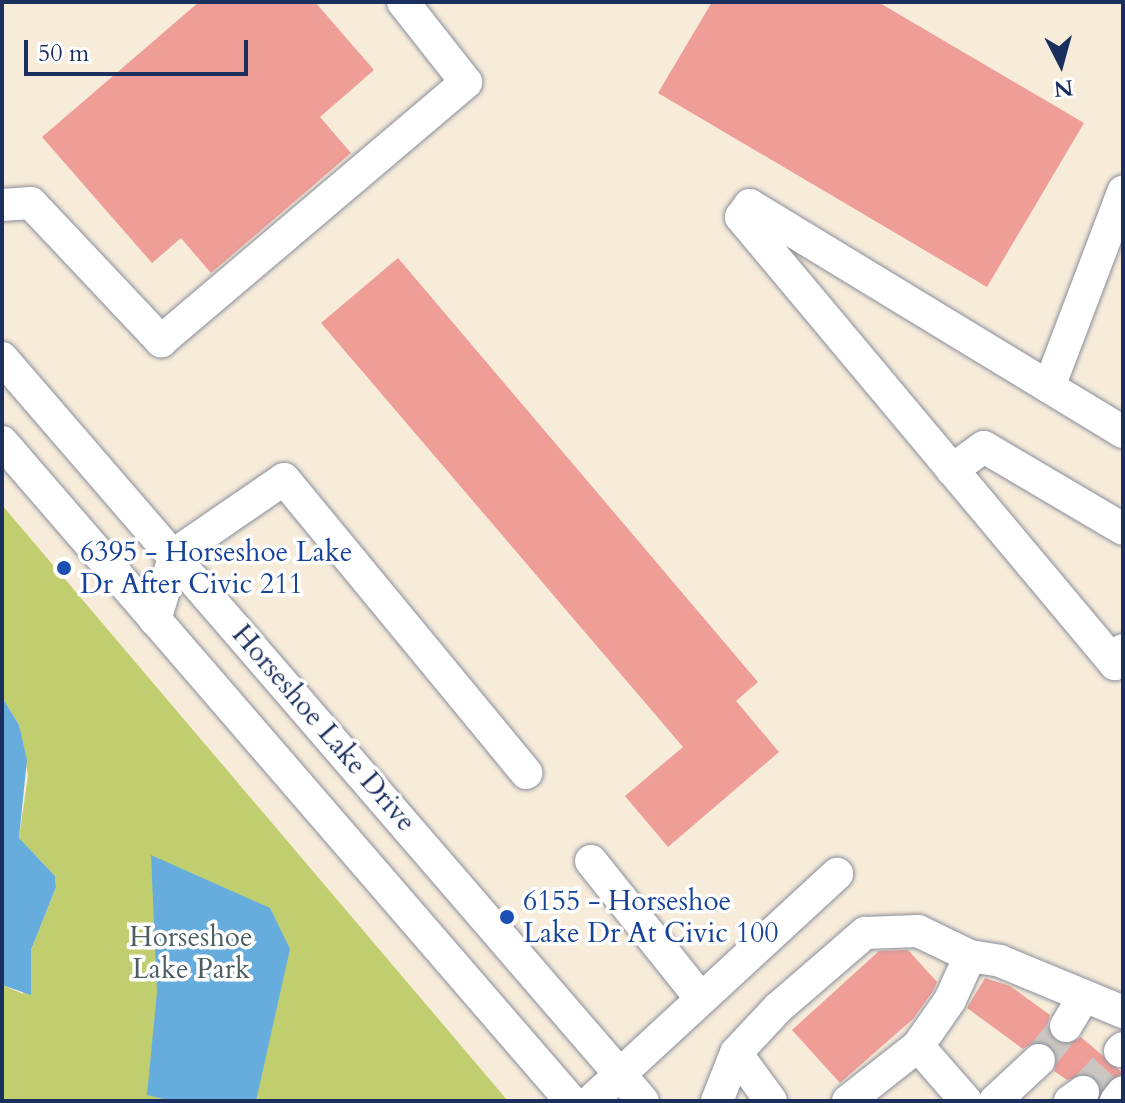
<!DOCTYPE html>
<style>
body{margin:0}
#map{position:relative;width:1125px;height:1103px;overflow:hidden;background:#f7ecda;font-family:Cardo,serif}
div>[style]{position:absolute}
.green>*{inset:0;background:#c1ce6f}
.water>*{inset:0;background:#66addd}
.building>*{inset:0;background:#ee9d97}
.minor-tunnel>*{height:32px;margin-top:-16px;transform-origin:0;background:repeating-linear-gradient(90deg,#cbc6c1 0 32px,transparent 0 48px)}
.roads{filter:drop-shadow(0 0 2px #898e9c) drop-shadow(0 0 2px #898e9c)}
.minor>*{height:32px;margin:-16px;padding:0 16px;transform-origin:16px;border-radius:16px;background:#fff}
.dots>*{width:22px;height:22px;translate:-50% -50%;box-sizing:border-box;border:4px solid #fff;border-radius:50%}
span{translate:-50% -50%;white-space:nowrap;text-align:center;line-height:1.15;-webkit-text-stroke:7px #fff;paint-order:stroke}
.transit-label{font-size:28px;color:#164399}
.left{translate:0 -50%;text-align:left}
.street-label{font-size:28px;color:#1b2f5e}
.park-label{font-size:28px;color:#4d5f63}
.frame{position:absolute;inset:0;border:4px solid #1b2f5e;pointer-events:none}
.north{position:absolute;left:1021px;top:24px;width:80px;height:80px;-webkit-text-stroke:6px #fff;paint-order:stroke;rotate:174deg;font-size:22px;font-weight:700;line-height:32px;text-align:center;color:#1b2f5e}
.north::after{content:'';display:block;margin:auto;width:28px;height:36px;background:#1b2f5e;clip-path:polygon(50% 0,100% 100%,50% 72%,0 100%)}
.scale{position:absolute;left:24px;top:40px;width:224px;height:36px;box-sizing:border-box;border:4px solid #1b2f5e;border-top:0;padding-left:10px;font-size:24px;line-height:28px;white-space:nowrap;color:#1b2f5e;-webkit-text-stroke:6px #fff;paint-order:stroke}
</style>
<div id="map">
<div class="green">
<i style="clip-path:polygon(2px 505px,508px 1101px,2px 1101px,2px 985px,23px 994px,31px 950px,56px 887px,55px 876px,19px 838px,28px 775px,19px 725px,2px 697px)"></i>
</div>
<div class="water">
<i style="clip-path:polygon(2px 697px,19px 725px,27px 760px,19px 838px,55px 876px,56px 887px,31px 950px,31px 995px,2px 985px)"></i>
<i style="clip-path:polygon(151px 855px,270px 908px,290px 949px,256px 1101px,173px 1101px,147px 1095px,157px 992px)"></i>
</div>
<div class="building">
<i style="clip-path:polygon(199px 2px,315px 2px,374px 70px,320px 117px,351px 153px,211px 273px,181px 238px,152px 263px,42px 137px)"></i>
<i style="clip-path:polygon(712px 2px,878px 2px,1084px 123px,987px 287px,658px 93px)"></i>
<i style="clip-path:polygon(398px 258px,758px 682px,736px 701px,779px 752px,668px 847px,625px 796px,683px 747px,321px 323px)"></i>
<i style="clip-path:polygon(908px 950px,937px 982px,933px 991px,913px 1019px,840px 1083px,792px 1030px,879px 951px)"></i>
<i style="clip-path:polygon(985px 978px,1010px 986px,1050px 1015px,1047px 1026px,1056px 1042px,1066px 1045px,1081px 1037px,1123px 1073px,1101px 1089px,1090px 1075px,1067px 1080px,1054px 1071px,1058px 1057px,1052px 1047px,1036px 1041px,1023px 1049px,967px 1008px)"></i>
</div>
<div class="minor-tunnel">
<i style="left:1039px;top:1060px;width:43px;rotate:-51.5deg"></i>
<i style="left:1083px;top:1092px;width:55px;rotate:-47.9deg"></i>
</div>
<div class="roads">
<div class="minor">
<i style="left:2px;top:205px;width:29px;rotate:-4deg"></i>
<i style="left:31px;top:203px;width:190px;rotate:46.7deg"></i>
<i style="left:161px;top:341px;width:400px;rotate:-40.3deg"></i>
<i style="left:466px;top:82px;width:102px;rotate:-128.2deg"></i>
<i style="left:2px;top:358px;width:981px;rotate:49.22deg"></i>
<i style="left:1049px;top:387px;width:209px;rotate:-69.2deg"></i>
<i style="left:1123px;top:432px;width:437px;rotate:-148.7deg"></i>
<i style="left:750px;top:205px;width:15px;rotate:127deg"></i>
<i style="left:741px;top:217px;width:583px;rotate:50.08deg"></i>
<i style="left:1115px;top:664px;width:16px;rotate:-60deg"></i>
<i style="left:2px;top:442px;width:871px;rotate:49.19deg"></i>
<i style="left:952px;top:470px;width:39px;rotate:-36deg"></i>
<i style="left:984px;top:447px;width:161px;rotate:30.5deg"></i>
<i style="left:155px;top:620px;width:69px;rotate:-73.1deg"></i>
<i style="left:175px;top:554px;width:132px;rotate:-34.5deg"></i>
<i style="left:284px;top:479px;width:381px;rotate:50.5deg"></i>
<i style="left:591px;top:861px;width:176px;rotate:51.4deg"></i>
<i style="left:1066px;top:1026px;width:35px;rotate:-59deg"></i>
<i style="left:1120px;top:1051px;width:4px;rotate:-45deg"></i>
<i style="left:591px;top:1101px;width:335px;rotate:-42.7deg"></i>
<i style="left:717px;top:1101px;width:52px;rotate:-68.4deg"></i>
<i style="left:771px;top:1101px;width:59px;rotate:-126.1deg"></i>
<i style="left:736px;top:1053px;width:62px;rotate:-47deg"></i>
<i style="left:778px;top:1008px;width:115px;rotate:-40.8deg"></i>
<i style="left:865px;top:933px;width:53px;rotate:-2.2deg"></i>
<i style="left:918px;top:931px;width:58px;rotate:25.7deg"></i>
<i style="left:848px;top:1101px;width:89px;rotate:-38.2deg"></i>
<i style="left:966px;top:1101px;width:73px;rotate:-131.1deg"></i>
<i style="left:918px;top:1046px;width:56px;rotate:-55.2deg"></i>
<i style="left:950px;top:1000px;width:48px;rotate:-65.6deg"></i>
<i style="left:970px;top:956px;width:30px;rotate:9deg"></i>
<i style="left:1000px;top:961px;width:133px;rotate:22.5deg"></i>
<i style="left:995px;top:1101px;width:60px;rotate:-43deg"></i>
<i style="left:1070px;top:1101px;width:16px;rotate:-35deg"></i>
<i style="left:1116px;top:1101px;width:11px;rotate:-52deg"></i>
</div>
</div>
<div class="dots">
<i style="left:64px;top:568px;background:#1a4fb4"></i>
<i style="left:507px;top:917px;background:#1a4fb4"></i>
</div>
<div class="transit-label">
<span class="left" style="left:80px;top:568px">6395 - Horseshoe Lake<br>Dr After Civic 211</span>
<span class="left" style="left:523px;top:917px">6155 - Horseshoe<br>Lake Dr At Civic 100</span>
</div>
<div class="street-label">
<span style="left:324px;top:728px;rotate:49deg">Horseshoe Lake Drive</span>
</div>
<div class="park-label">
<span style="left:191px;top:953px">Horseshoe<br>Lake Park</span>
</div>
<div class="frame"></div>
<div class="north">N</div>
<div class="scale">50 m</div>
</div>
